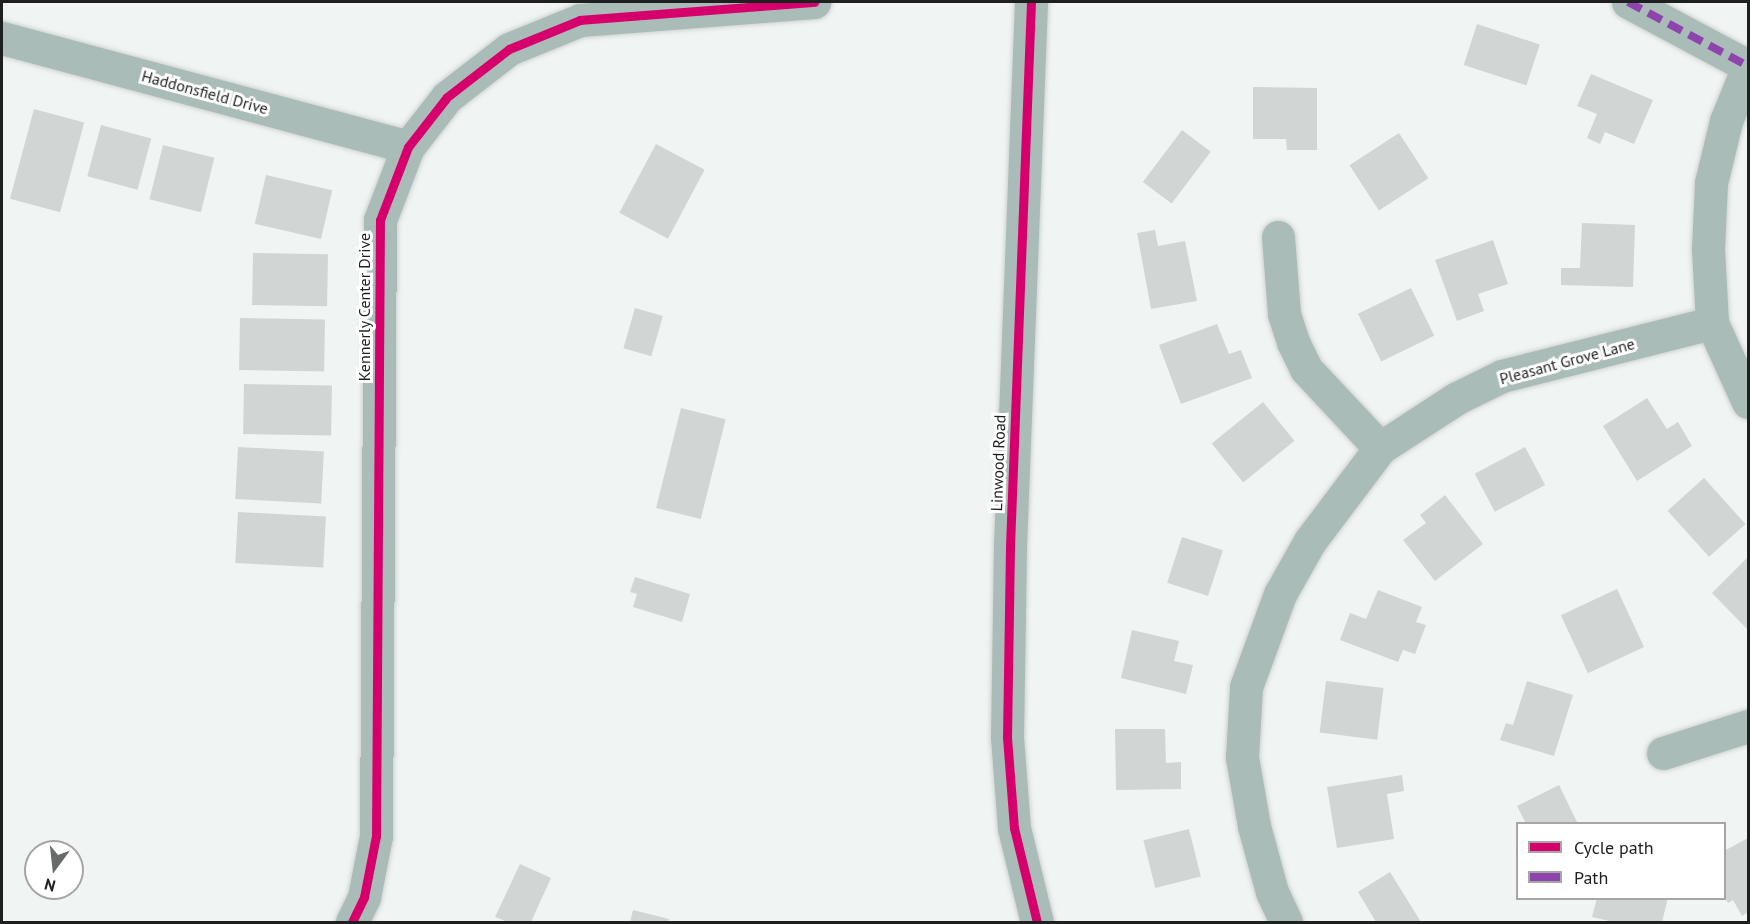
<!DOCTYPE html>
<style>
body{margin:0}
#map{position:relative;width:1750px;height:924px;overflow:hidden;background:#f0f5f3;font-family:"PT Sans",sans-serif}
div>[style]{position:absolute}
.building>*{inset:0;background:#d1d5d4;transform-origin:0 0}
.roads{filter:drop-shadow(0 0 2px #cfd2d1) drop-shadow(0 0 2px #cfd2d1)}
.minor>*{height:33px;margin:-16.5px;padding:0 16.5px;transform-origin:16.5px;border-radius:16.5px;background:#aabcb7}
.quiet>*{height:8px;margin-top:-4px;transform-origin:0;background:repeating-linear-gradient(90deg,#8e44ad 0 15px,transparent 0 23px)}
.cycleway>*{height:9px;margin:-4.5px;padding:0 4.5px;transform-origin:4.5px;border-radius:4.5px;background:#d6006c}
span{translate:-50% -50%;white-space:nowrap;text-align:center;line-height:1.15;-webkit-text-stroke:6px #fff;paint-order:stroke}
.street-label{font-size:16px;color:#1d201f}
.frame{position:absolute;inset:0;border:3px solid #1d201f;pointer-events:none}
.legend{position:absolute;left:1516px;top:822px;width:210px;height:78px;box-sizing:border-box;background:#fff;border:2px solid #a5a6a5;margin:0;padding:8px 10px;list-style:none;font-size:18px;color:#1d201f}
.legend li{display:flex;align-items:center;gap:12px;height:30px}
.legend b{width:30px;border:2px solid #a5a6a5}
.north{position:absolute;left:24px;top:840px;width:60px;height:60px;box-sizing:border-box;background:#fff;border:2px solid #a5a6a5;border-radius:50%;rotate:195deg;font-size:16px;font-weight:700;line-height:24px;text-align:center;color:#1d201f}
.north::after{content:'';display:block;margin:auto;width:21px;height:27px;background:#676b69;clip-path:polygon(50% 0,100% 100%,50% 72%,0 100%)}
</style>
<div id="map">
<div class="building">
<i style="left:1477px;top:24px;width:66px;height:43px;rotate:18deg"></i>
<i style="clip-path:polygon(1591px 74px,1653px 100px,1634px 144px,1605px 132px,1600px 144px,1587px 138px,1597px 114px,1577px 106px)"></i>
<i style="clip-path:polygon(1253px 87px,1317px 88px,1317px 150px,1287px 150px,1286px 139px,1253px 139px)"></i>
<i style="left:34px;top:109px;width:52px;height:93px;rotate:15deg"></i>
<i style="left:101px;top:125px;width:52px;height:53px;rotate:15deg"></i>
<i style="left:1182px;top:130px;width:36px;height:65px;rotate:37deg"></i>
<i style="left:1399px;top:133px;width:54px;height:59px;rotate:57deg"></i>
<i style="left:656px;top:144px;width:55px;height:78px;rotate:28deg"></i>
<i style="left:163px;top:145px;width:53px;height:56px;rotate:14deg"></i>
<i style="left:266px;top:175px;width:68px;height:50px;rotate:13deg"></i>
<i style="clip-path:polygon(1582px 223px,1635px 225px,1633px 287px,1561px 285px,1561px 268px,1580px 268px)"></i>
<i style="clip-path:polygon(1155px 230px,1158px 246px,1185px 241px,1197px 301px,1151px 309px,1137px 233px)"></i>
<i style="clip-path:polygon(1493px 240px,1508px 284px,1478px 294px,1484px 311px,1457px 321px,1435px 260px)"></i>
<i style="left:253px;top:253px;width:75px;height:52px;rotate:1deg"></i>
<i style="left:1411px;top:288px;width:53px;height:59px;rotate:64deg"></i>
<i style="left:635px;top:308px;width:29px;height:42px;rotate:16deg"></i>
<i style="left:240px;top:318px;width:85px;height:52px;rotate:1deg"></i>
<i style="clip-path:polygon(1217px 324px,1229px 354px,1241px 350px,1252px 378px,1181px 404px,1159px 345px)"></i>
<i style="left:244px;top:384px;width:88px;height:50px;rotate:1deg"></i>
<i style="clip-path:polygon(1647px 398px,1667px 429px,1678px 422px,1692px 446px,1637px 481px,1603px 426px)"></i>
<i style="left:1263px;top:402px;width:50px;height:66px;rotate:51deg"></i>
<i style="left:681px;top:408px;width:46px;height:103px;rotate:14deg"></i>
<i style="left:238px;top:447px;width:86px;height:52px;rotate:3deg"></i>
<i style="left:1525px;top:447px;width:43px;height:57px;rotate:62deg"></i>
<i style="left:1704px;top:478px;width:62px;height:49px;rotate:48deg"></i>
<i style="clip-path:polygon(1445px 495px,1483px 544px,1435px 581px,1403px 540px,1426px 523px,1420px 515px)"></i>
<i style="left:238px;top:512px;width:88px;height:51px;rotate:3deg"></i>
<i style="left:1182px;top:537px;width:43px;height:48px;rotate:18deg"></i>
<i style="clip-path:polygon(1748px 557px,1748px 630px,1712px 593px)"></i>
<i style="clip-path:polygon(635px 577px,690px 594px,682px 622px,633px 607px,637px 594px,630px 592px)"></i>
<i style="left:1617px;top:589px;width:64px;height:62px;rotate:65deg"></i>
<i style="clip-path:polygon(1378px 590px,1422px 607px,1416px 622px,1426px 625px,1415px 654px,1403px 650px,1398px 662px,1340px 640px,1350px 613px,1366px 619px)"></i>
<i style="clip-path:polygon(1132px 630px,1179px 641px,1174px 661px,1193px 665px,1186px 694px,1121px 678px)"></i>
<i style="left:1326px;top:681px;width:58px;height:52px;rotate:7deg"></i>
<i style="clip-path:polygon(1527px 681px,1573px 695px,1554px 756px,1500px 740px,1506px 723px,1513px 725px)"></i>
<i style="clip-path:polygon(1115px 729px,1165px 729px,1166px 763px,1181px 762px,1181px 789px,1116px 790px)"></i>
<i style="clip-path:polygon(1402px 775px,1404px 791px,1387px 794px,1394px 839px,1337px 848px,1327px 787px)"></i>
<i style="clip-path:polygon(1559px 785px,1578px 824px,1526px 824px,1517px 806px)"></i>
<i style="left:1189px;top:829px;width:49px;height:47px;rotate:76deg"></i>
<i style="clip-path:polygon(1748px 838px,1748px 912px,1742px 916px,1733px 900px,1728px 903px,1724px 897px,1724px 851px)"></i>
<i style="clip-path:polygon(520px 864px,551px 878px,531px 922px,508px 922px,495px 917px)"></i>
<i style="clip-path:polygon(1390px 872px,1421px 922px,1376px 922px,1358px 892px)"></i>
<i style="clip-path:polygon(1597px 898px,1668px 898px,1662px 922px,1614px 922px,1592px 917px)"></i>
<i style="clip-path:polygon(633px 910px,669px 919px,668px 922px,630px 922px)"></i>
</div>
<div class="roads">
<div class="minor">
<i style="left:1031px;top:2px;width:545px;rotate:92.21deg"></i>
<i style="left:1010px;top:547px;width:190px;rotate:90.9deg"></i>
<i style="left:1007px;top:737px;width:91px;rotate:85.6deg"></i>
<i style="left:1014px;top:828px;width:97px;rotate:76.3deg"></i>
<i style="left:1628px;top:2px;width:136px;rotate:28.1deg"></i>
<i style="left:2px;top:38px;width:420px;rotate:15deg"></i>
<i style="left:1748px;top:67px;width:58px;rotate:112.2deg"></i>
<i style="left:1726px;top:121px;width:64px;rotate:103.6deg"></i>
<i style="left:1711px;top:183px;width:66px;rotate:92.6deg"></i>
<i style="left:1708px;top:249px;width:74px;rotate:86.9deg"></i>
<i style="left:1712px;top:323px;width:87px;rotate:65.5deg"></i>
<i style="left:1278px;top:237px;width:77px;rotate:85.5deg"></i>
<i style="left:1284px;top:314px;width:29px;rotate:72deg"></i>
<i style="left:1293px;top:342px;width:30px;rotate:64deg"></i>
<i style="left:1306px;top:369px;width:108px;rotate:46.9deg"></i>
<i style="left:1663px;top:753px;width:89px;rotate:-17.6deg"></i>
<i style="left:352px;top:922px;width:28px;rotate:-64deg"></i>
<i style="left:364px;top:897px;width:62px;rotate:-78.9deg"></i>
<i style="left:376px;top:836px;width:616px;rotate:-89.63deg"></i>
<i style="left:380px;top:220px;width:78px;rotate:-69deg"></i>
<i style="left:408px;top:147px;width:63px;rotate:-52deg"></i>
<i style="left:447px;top:97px;width:78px;rotate:-37.7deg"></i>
<i style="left:509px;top:49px;width:77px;rotate:-22.2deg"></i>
<i style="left:580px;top:20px;width:235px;rotate:-4.4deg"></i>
<i style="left:1286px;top:922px;width:33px;rotate:-115deg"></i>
<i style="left:1272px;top:892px;width:68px;rotate:-105.3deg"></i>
<i style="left:1254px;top:826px;width:70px;rotate:-99.9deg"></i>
<i style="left:1242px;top:757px;width:70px;rotate:-86.7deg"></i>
<i style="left:1246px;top:687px;width:99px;rotate:-69.9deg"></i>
<i style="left:1280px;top:594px;width:61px;rotate:-60.5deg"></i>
<i style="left:1310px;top:541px;width:116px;rotate:-53deg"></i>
<i style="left:1380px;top:448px;width:92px;rotate:-33deg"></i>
<i style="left:1457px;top:398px;width:50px;rotate:-26.1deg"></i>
<i style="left:1502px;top:376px;width:217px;rotate:-14.2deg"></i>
</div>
</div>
<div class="quiet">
<i style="left:1628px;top:2px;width:136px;rotate:28.1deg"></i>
</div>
<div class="cycleway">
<i style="left:1031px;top:2px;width:545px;rotate:92.21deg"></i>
<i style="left:1010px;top:547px;width:190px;rotate:90.9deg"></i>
<i style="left:1007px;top:737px;width:91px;rotate:85.6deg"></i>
<i style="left:1014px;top:828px;width:97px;rotate:76.3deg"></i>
<i style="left:352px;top:922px;width:28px;rotate:-64deg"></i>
<i style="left:364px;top:897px;width:62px;rotate:-78.9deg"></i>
<i style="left:376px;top:836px;width:616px;rotate:-89.63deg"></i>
<i style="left:380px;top:220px;width:78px;rotate:-69deg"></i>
<i style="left:408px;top:147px;width:63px;rotate:-52deg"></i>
<i style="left:447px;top:97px;width:78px;rotate:-37.7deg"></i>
<i style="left:509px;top:49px;width:77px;rotate:-22.2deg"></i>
<i style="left:580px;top:20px;width:235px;rotate:-4.4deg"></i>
</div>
<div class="street-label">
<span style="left:205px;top:92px;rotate:15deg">Haddonsfield Drive</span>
<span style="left:364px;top:307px;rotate:-90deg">Kennerly Center Drive</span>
<span style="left:1567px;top:361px;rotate:-15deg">Pleasant Grove Lane</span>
<span style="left:998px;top:463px;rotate:-88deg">Linwood Road</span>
</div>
<div class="frame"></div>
<ul class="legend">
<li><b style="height:8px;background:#d6006c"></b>Cycle path</li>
<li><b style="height:8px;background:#8e44ad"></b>Path</li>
</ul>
<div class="north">N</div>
</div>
